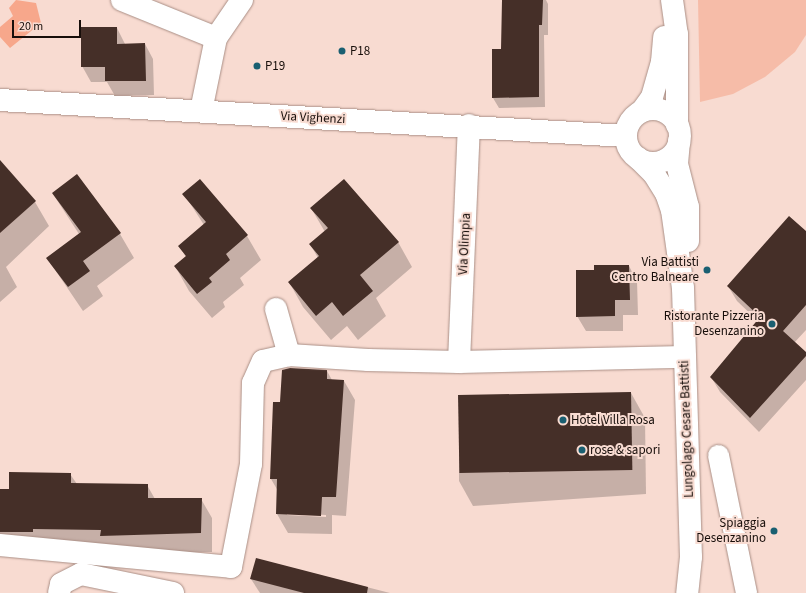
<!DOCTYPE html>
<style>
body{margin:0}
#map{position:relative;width:806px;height:593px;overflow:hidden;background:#f8dbd1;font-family:"Source Sans 3",sans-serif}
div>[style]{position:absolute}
.green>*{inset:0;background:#f6bca8}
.water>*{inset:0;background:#f7a78b}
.shadow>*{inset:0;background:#0003}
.building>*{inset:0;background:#452f28;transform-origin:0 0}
.roads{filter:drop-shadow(0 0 1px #aa8f86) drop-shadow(0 0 1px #aa8f86)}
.pedestrian>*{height:21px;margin:-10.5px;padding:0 10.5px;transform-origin:10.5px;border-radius:10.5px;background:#fff}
.minor>*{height:22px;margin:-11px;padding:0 11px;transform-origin:11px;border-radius:11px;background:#fff}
.tertiary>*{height:22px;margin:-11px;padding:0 11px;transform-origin:11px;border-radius:11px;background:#fff}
.tertiary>.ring{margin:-11px;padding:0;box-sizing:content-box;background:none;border:22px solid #fff;border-radius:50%}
.dots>*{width:11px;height:11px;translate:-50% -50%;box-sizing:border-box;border:2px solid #f8dbd1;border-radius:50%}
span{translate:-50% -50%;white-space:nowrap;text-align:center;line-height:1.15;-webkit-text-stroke:4px #f8dbd1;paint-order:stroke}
.poi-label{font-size:13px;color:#170e0a}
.left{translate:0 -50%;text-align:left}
.right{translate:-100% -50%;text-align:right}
.street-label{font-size:13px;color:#170e0a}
.scale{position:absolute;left:12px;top:20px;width:69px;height:18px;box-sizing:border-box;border:2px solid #170e0a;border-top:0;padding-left:5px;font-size:12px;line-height:14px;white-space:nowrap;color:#170e0a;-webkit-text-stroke:3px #f8dbd1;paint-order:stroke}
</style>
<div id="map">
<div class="green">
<i style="clip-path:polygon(698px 0,806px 0,806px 35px,795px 52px,765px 77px,733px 94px,700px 102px)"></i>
</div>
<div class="water">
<i style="clip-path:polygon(16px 0,36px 3px,41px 23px,10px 48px,0 37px,0 27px,13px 16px,9px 8px)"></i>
</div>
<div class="shadow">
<i style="clip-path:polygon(503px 0,546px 0,548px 4px,548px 35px,544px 35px,545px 107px,499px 108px,493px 98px,502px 50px)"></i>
<i style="clip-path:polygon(117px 28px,125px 44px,145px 44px,153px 59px,154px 95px,115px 96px,107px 82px,91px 82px,82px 66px)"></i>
<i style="clip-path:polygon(2px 164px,35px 202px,49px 226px,6px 267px,17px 287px,0 302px,0 166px)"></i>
<i style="clip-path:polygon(53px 194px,120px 234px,134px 258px,97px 286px,103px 296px,83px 311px,47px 258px,79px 234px)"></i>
<i style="clip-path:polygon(184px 194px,247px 236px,261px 260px,240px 278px,244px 285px,223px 302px,225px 307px,212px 318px,189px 291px,175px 266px,186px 257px,179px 246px,204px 225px)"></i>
<i style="clip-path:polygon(311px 208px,398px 242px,412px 267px,376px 298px,386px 316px,358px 340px,347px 326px,331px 340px,303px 307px,289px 282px,318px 258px,310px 244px,325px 232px)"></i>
<i style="clip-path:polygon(806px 232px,806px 330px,794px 343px,806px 353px,806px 380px,759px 432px,720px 392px,711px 377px,758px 321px,737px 301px,728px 286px)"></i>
<i style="clip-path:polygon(629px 266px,637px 281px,638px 315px,623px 315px,623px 331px,586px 331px,577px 316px,595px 271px)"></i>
<i style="clip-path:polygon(evenodd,327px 371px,332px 380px,344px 381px,355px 400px,346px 516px,332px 515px,332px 534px,288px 533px,277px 514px,278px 491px,271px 479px,281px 403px,327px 371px,287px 513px,326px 515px,326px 517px,287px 515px,287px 513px)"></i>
<i style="clip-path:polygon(631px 393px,645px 418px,646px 494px,473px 506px,459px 481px,459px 406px)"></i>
<i style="clip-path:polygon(70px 474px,77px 484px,147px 485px,155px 499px,201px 499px,212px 518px,212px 552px,112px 554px,0 550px,0 490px,10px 490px)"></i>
<i style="clip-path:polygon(257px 559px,390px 593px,260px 593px,251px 579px)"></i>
</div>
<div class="building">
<i style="clip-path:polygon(502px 0,543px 0,542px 25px,539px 25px,539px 97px,492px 98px,492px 49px,501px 49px)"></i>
<i style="clip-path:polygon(81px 27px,117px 27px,117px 44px,145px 43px,146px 81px,105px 81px,105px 67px,81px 67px)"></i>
<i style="clip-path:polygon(0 160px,36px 201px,0 233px)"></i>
<i style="clip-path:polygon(77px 174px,121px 233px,83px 261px,90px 271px,68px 287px,46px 258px,81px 232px,52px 193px)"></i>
<i style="clip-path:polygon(200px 179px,248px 235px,226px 254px,230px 260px,209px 278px,212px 282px,197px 294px,174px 266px,186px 256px,178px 246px,206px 222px,182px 194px)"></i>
<i style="clip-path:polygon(344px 179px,399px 242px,360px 275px,373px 291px,343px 316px,332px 302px,316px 316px,288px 282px,319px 256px,309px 244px,328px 228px,310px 208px)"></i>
<i style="clip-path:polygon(789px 216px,806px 231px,806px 305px,783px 331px,806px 352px,806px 356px,750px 418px,710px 377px,760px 317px,727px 286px)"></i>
<i style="clip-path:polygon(594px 265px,629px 265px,630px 300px,615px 300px,615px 316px,576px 317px,576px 270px,594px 270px)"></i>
<i style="clip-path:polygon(290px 368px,327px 370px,327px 379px,344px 380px,336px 497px,322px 497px,321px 516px,276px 514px,277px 479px,270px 479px,273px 402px,280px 402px,282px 370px)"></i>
<i style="left:631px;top:392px;width:78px;height:173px;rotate:89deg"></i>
<i style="clip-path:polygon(9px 472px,71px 473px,71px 483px,148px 484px,148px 498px,202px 498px,201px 533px,100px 536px,101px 530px,33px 529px,33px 532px,0 532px,0 489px,9px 489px)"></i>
<i style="clip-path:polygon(256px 558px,368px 587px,367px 593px,304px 593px,250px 579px)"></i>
</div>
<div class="roads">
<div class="pedestrian">
<i style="left:718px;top:455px;width:141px;rotate:78.5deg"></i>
</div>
<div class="minor">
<i style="left:122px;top:0;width:101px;rotate:22deg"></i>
<i style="left:0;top:100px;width:627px;rotate:3.29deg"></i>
<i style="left:201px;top:111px;width:75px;rotate:-78.4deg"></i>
<i style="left:216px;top:38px;width:46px;rotate:-55.6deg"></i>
<i style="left:276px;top:309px;width:48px;rotate:74.2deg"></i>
<i style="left:459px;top:362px;width:237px;rotate:-87.6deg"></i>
<i style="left:0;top:545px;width:232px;rotate:5.4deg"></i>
<i style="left:231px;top:567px;width:105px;rotate:-79deg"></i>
<i style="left:251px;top:464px;width:81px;rotate:-88.6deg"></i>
<i style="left:253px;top:383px;width:24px;rotate:-66deg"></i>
<i style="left:263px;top:361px;width:27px;rotate:-13deg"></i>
<i style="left:289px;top:355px;width:79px;rotate:3.6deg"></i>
<i style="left:368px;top:360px;width:91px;rotate:1.3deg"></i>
<i style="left:459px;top:362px;width:226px;rotate:-1.3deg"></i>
<i style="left:59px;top:593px;width:9px;rotate:-77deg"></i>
<i style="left:61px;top:584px;width:22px;rotate:-27deg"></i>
<i style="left:81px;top:574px;width:94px;rotate:11.7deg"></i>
</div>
<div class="tertiary">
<i style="left:672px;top:0;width:34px;rotate:82deg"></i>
<i style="left:677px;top:34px;width:91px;rotate:90deg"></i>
<i class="ring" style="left:626px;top:109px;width:32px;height:32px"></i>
<i style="left:642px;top:111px;width:17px;rotate:-54deg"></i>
<i style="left:652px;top:97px;width:36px;rotate:-74deg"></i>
<i style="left:662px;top:62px;width:25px;rotate:-85deg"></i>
<i style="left:679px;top:141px;width:23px;rotate:95deg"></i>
<i style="left:677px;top:164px;width:44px;rotate:75.7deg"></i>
<i style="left:688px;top:207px;width:34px;rotate:90deg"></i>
<i style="left:638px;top:158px;width:23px;rotate:45deg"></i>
<i style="left:654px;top:174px;width:22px;rotate:58deg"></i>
<i style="left:666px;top:193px;width:18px;rotate:71deg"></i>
<i style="left:672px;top:210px;width:79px;rotate:82deg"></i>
<i style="left:683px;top:288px;width:269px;rotate:88.3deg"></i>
<i style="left:691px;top:557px;width:36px;rotate:96deg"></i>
</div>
</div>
<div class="dots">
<i style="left:342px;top:51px;background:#1a5f71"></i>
<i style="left:257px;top:66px;background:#1a5f71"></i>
<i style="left:707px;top:270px;background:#1a5f71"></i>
<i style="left:772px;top:324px;background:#1a5f71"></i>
<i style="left:563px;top:420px;background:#1a5f71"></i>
<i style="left:582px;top:450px;background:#1a5f71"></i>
<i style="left:774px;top:531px;background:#1a5f71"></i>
</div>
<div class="poi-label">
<span class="left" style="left:350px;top:51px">P18</span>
<span class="left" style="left:265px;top:66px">P19</span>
<span class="right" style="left:699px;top:270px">Via Battisti<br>Centro Balneare</span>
<span class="right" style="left:764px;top:324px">Ristorante Pizzeria<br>Desenzanino</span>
<span class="left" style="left:571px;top:420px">Hotel Villa Rosa</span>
<span class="left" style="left:590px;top:450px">rose &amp; sapori</span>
<span class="right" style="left:766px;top:531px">Spiaggia<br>Desenzanino</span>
</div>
<div class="street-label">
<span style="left:313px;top:118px;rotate:3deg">Via Vighenzi</span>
<span style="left:465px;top:244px;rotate:-87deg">Via Olimpia</span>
<span style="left:687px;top:429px;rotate:-92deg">Lungolago Cesare Battisti</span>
</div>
<div class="scale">20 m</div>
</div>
